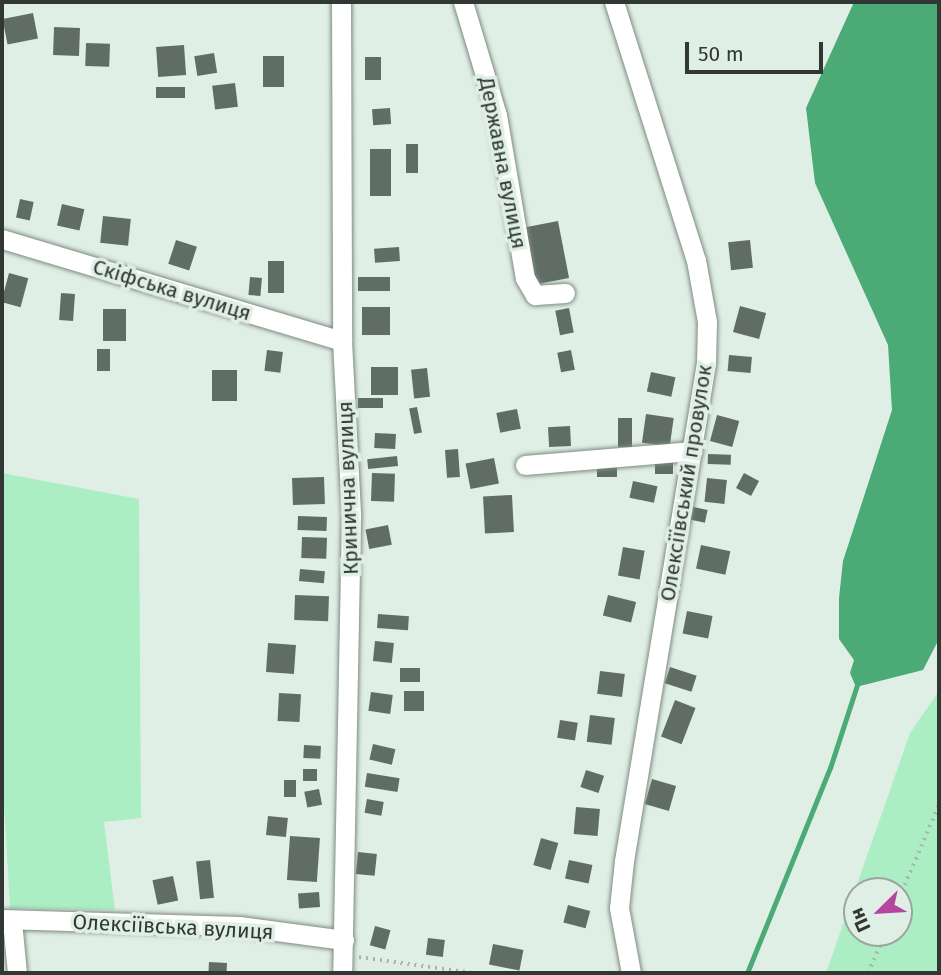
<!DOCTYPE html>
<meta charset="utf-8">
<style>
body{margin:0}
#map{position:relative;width:941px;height:975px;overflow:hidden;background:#e0efe5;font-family:"Fira Sans",sans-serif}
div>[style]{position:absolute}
.green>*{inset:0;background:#aceec4}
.water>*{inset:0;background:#4baa75}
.stream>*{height:5px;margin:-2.5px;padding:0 2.5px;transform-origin:2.5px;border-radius:2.5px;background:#4baa75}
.building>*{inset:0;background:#606d64;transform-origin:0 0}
.path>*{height:3.5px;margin-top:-1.75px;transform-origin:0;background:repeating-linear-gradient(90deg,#a9b5ad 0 2px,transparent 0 7px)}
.roads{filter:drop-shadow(0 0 2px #7e8b82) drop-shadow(0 0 2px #7e8b82)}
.minor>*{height:19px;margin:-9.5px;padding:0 9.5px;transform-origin:9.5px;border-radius:9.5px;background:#fff}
span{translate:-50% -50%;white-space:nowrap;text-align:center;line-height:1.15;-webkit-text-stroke:7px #e0efe5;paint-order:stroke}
.street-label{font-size:21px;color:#313733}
.frame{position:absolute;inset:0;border:4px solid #313733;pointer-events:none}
.north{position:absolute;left:843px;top:877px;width:70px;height:70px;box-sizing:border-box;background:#e0efe5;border:2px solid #9aa59e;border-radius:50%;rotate:246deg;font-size:19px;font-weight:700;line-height:28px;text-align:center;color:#313733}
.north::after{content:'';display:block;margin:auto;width:24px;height:32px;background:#b645a0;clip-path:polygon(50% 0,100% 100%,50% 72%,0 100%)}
.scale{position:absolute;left:685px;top:42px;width:138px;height:32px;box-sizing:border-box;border:4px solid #313733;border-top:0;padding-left:9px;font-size:21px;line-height:24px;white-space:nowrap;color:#313733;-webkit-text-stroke:5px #e0efe5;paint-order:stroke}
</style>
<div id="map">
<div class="green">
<i style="clip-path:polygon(2px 473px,139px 499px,141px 818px,104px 822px,115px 910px,10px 908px,2px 770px)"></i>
<i style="clip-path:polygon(evenodd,939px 691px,939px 973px,826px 973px,910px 733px,939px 691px,857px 891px,899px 891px,899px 933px,857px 933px,857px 891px)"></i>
</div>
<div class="water">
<i style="clip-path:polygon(854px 2px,939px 2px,939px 639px,923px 670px,856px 687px,850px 673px,854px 660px,839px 639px,839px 598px,843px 561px,892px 410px,888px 345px,815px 183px,806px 108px)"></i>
</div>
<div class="stream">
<i style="left:747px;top:973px;width:221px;rotate:-68deg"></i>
<i style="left:830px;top:768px;width:90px;rotate:-72deg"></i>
</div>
<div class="building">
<i style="left:33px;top:13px;width:26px;height:31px;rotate:79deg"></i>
<i style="left:54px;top:27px;width:26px;height:28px;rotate:2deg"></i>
<i style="left:86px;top:43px;width:24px;height:23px;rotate:2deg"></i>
<i style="left:184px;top:45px;width:30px;height:28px;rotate:86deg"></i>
<i style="left:214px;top:53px;width:20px;height:20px;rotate:81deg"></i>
<i style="left:263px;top:56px;width:21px;height:31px"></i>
<i style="left:365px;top:57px;width:16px;height:23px"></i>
<i style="left:235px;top:83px;width:24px;height:23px;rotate:83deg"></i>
<i style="left:185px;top:87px;width:11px;height:29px;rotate:90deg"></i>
<i style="left:390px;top:108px;width:16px;height:18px;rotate:86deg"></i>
<i style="left:406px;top:144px;width:12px;height:29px"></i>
<i style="left:370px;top:149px;width:21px;height:47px"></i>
<i style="left:20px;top:199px;width:14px;height:19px;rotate:12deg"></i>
<i style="left:62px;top:204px;width:23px;height:22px;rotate:13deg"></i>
<i style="left:103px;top:216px;width:28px;height:27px;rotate:6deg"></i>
<i style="left:558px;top:221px;width:58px;height:33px;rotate:79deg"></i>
<i style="left:176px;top:240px;width:22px;height:25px;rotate:18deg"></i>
<i style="left:750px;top:240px;width:28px;height:22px;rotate:84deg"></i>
<i style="left:399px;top:247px;width:14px;height:25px;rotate:86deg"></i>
<i style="left:268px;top:261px;width:16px;height:32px"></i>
<i style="left:9px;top:273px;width:20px;height:30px;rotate:15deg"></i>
<i style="left:250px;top:277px;width:12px;height:18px;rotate:5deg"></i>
<i style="left:390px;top:277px;width:14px;height:32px;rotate:90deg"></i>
<i style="left:61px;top:293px;width:14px;height:27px;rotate:4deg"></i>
<i style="left:740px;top:306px;width:27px;height:27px;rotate:15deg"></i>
<i style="left:362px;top:307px;width:28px;height:28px"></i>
<i style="left:569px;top:308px;width:25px;height:14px;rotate:79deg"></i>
<i style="left:126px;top:309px;width:32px;height:23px;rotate:90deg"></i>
<i style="left:97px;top:349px;width:13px;height:22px"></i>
<i style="left:267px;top:350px;width:16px;height:21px;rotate:7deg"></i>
<i style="left:571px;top:350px;width:20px;height:14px;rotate:79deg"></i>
<i style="left:729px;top:355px;width:23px;height:16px;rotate:5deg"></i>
<i style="left:371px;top:367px;width:27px;height:28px"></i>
<i style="left:427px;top:368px;width:29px;height:16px;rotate:84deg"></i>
<i style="left:212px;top:370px;width:25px;height:31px"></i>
<i style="left:651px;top:372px;width:25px;height:20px;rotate:12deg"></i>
<i style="left:383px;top:398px;width:10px;height:25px;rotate:90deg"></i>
<i style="left:417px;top:407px;width:26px;height:8px;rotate:79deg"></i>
<i style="left:517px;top:409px;width:20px;height:21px;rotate:79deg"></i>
<i style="left:646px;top:414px;width:28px;height:29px;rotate:8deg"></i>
<i style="left:717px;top:415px;width:23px;height:27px;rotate:15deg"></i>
<i style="left:632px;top:418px;width:29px;height:14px;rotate:90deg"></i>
<i style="left:570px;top:426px;width:20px;height:22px;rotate:87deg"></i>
<i style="left:375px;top:433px;width:21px;height:15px;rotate:3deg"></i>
<i style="left:458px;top:449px;width:28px;height:13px;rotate:86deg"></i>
<i style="left:708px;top:454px;width:23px;height:10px;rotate:2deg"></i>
<i style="left:397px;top:456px;width:10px;height:30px;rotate:84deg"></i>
<i style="left:494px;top:458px;width:26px;height:29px;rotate:79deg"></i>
<i style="left:655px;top:459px;width:18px;height:15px"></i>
<i style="left:617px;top:463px;width:14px;height:20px;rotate:90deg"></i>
<i style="left:372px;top:473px;width:23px;height:28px;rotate:2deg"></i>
<i style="left:744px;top:473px;width:17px;height:17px;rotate:28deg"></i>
<i style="left:324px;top:477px;width:27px;height:32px;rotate:88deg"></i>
<i style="left:707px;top:478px;width:20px;height:24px;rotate:6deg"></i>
<i style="left:633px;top:481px;width:25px;height:17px;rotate:12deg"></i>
<i style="left:512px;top:495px;width:37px;height:29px;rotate:87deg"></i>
<i style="left:689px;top:506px;width:19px;height:13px;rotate:12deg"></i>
<i style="left:298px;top:516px;width:29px;height:14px;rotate:2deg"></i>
<i style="left:388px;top:525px;width:20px;height:23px;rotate:79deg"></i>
<i style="left:302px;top:537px;width:25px;height:21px;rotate:2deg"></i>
<i style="left:701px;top:545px;width:30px;height:24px;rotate:12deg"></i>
<i style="left:623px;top:547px;width:22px;height:29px;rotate:10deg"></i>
<i style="left:300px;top:569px;width:25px;height:12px;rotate:5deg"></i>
<i style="left:295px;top:595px;width:34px;height:25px;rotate:2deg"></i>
<i style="left:608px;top:595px;width:29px;height:21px;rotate:14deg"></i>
<i style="left:687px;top:611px;width:26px;height:23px;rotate:11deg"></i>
<i style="left:378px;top:614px;width:31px;height:14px;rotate:4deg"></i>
<i style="left:375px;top:641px;width:19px;height:20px;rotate:6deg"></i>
<i style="left:268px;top:643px;width:28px;height:29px;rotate:4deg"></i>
<i style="left:670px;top:667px;width:28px;height:17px;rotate:18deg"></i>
<i style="left:400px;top:668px;width:20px;height:14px"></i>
<i style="left:600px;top:671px;width:25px;height:23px;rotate:7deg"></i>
<i style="left:404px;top:691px;width:20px;height:20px"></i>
<i style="left:371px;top:692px;width:22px;height:19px;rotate:8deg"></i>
<i style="left:279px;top:693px;width:22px;height:28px;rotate:3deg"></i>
<i style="left:675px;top:700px;width:22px;height:39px;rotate:21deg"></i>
<i style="left:590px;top:715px;width:25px;height:27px;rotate:7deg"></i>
<i style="left:560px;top:720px;width:18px;height:18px;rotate:9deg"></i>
<i style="left:373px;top:744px;width:23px;height:16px;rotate:13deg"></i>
<i style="left:304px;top:745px;width:17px;height:13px;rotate:3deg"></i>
<i style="left:317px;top:769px;width:12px;height:14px;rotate:90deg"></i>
<i style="left:586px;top:770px;width:19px;height:18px;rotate:18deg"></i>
<i style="left:367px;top:773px;width:33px;height:14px;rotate:9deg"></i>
<i style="left:652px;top:779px;width:25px;height:26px;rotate:16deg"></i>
<i style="left:284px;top:780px;width:12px;height:17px"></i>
<i style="left:319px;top:789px;width:16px;height:15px;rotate:79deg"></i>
<i style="left:367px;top:799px;width:17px;height:14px;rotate:10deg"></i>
<i style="left:576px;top:807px;width:24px;height:27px;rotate:5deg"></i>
<i style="left:268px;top:816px;width:20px;height:19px;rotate:6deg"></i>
<i style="left:290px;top:836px;width:30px;height:44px;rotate:4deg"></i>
<i style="left:541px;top:838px;width:18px;height:28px;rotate:16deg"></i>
<i style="left:358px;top:852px;width:19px;height:22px;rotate:6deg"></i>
<i style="left:210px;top:860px;width:38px;height:14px;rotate:84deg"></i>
<i style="left:569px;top:860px;width:24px;height:19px;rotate:12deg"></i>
<i style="left:173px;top:876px;width:25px;height:21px;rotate:78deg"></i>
<i style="left:319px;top:892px;width:15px;height:21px;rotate:86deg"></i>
<i style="left:568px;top:905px;width:23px;height:18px;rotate:15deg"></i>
<i style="left:375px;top:926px;width:16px;height:20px;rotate:15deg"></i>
<i style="left:428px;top:938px;width:17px;height:17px;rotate:7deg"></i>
<i style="left:493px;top:944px;width:31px;height:21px;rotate:11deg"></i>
<i style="left:209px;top:962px;width:18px;height:11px;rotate:3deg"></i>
</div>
<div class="path">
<i style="left:899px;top:898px;width:102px;rotate:-66.9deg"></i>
<i style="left:359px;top:957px;width:115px;rotate:8deg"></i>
<i style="left:868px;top:973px;width:43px;rotate:-67deg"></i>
</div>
<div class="roads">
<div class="minor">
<i style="left:341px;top:2px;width:339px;rotate:89.8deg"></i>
<i style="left:342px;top:341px;width:174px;rotate:87deg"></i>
<i style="left:351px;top:515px;width:458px;rotate:91.1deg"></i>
<i style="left:463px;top:2px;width:118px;rotate:73.3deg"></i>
<i style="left:497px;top:115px;width:165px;rotate:80.3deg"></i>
<i style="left:525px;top:278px;width:20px;rotate:60deg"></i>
<i style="left:535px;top:295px;width:30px;rotate:-4deg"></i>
<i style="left:614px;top:2px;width:271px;rotate:72.4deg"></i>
<i style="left:696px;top:260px;width:63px;rotate:79.9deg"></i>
<i style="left:707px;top:322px;width:41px;rotate:91.4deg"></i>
<i style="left:706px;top:363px;width:505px;rotate:99.35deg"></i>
<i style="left:624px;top:861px;width:47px;rotate:96.1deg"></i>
<i style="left:619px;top:908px;width:66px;rotate:79.5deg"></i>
<i style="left:2px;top:239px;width:355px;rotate:16.7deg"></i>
<i style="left:525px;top:465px;width:168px;rotate:-4.8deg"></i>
<i style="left:2px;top:919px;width:237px;rotate:1.7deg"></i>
<i style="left:239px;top:926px;width:106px;rotate:7.6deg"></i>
<i style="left:12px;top:921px;width:52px;rotate:84.5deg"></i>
</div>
</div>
<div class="street-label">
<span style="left:503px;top:163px;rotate:79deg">Державна вулиця</span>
<span style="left:172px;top:290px;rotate:17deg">Скіфська вулиця</span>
<span style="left:686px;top:483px;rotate:-81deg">Олексіївський провулок</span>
<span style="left:348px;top:488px;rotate:-92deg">Кринична вулиця</span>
<span style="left:173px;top:927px;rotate:3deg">Олексіївська вулиця</span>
</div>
<div class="frame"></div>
<div class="north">Пн</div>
<div class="scale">50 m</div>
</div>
